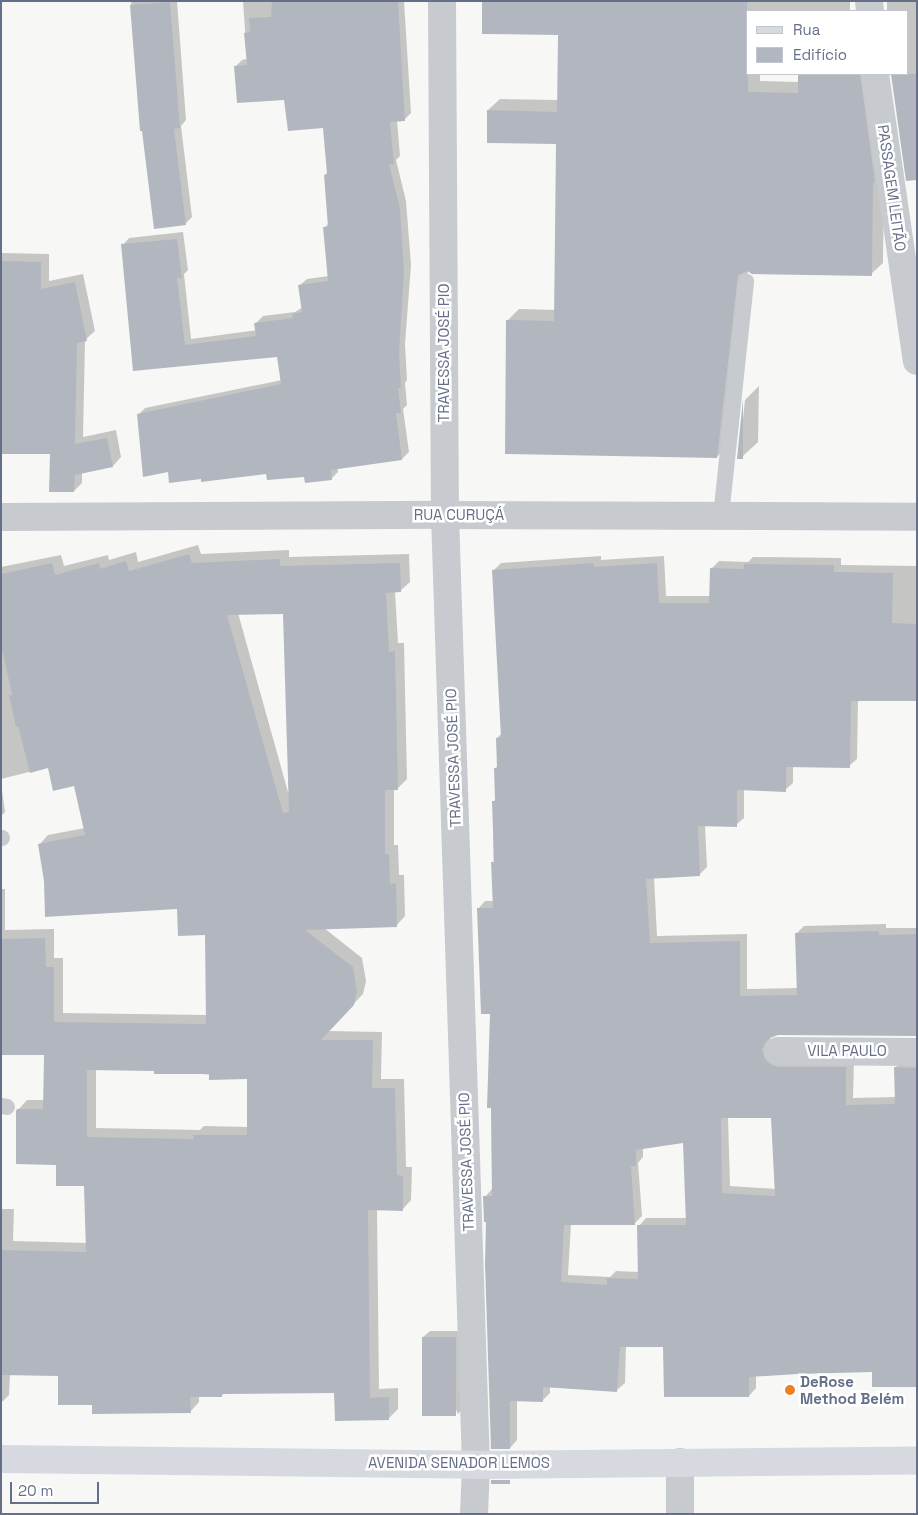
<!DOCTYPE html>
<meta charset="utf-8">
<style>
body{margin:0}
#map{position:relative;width:918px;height:1515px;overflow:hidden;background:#f7f8f5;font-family:"Space Grotesk",sans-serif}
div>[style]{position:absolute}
.shadow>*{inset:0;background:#0003}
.building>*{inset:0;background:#b2b7bf;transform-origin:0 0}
.service>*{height:16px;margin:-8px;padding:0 8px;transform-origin:8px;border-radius:8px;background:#c7cace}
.minor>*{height:28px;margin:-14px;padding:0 14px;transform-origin:14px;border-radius:14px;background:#c7cace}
.primary>*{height:28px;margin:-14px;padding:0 14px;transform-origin:14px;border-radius:14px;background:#d6d9e0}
.dots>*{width:14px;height:14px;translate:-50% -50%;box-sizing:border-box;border:2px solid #fff;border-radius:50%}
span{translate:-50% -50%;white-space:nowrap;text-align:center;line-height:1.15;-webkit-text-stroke:5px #fff;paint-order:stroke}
.street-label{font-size:15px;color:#657088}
.poi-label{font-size:15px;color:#657088;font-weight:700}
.left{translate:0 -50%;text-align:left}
.frame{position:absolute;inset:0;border:2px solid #657088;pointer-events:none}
.legend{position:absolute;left:746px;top:10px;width:162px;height:65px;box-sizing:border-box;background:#fff;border:1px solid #c1c6cf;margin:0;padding:6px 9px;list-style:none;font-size:15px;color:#657088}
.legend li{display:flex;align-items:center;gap:10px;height:25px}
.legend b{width:25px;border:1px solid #c1c6cf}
.scale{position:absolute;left:10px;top:1482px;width:89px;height:22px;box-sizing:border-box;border:2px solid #657088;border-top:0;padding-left:6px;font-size:15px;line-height:18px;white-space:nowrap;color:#657088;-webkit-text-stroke:4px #fff;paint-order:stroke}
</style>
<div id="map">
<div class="shadow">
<i style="clip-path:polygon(131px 1px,177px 1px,186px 120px,181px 126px,192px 217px,185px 224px,143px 130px,141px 130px)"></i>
<i style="clip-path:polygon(243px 1px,409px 1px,404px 1px,411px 113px,404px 120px,397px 120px,400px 156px,396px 160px,406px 201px,411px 265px,405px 344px,407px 380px,405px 383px,407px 405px,403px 409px,409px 452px,402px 459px,338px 467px,338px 472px,331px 479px,268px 472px,202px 478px,169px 471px,138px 415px,145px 408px,282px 380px,278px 355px,134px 370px,123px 245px,129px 238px,183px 232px,188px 270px,184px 274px,191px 339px,257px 330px,256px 323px,263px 316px,295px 312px,303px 307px,300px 285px,307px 279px,329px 276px,324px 228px,329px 223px,325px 175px,328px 172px,325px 127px,235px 67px,242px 60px,247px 59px)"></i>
<i style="clip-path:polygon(484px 1px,850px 1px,850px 11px,747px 11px,747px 74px,760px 74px,760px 81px,799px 82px,799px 74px,872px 74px,884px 172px,883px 263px,871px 274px,748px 271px,728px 445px,717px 457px,507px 321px,519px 309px,556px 310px,558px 142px,488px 110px,500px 99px,558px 100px,559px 34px)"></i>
<i style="clip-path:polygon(887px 1px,917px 1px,917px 179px,908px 180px,892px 74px,907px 74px,907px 11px,887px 11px)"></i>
<i style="clip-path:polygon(1px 253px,49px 254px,49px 281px,83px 274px,95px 331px,85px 340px,83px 437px,116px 430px,121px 457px,113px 466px,82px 472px,82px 483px,74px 491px,51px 453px,1px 452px)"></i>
<i style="clip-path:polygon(759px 386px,758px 442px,742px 457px,739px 457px,745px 400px)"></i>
<i style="clip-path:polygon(evenodd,198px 545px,201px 554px,289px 550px,289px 557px,409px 554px,410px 582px,400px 591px,395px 591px,398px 643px,404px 643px,407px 779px,398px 788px,394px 789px,394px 845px,398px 845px,399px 875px,404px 875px,405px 916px,396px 926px,324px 928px,362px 958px,366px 981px,363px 994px,328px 1031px,382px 1032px,381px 1079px,404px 1079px,406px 1167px,412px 1167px,411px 1200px,402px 1210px,377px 1209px,379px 1389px,398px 1388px,398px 1409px,389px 1418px,335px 1391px,225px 1393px,221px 1396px,199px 1396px,199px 1402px,190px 1412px,94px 1404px,60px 1375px,10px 1374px,9px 1395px,1px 1403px,1px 1209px,14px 1209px,13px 1241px,87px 1243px,86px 1184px,57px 1164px,18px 1110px,27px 1100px,44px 1100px,45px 1054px,1px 1054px,1px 889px,5px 889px,5px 930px,54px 929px,54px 958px,63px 958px,63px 1013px,207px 1015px,206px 934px,178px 908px,45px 880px,39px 845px,48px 835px,85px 828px,75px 785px,49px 767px,1px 779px,1px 567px,61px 555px,64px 566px,108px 555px,109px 560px,136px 552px,138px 562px,198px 545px,285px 612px,289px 792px,288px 792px,238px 613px,285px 612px,198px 545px,96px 1069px,156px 1070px,249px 1078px,248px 1127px,204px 1126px,200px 1130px,96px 1128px,96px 1069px)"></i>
<i style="clip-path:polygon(evenodd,601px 556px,601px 560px,664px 556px,666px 596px,711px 596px,711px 569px,719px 561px,748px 562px,753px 557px,841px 558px,841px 565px,917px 566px,917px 700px,858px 700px,857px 759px,849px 766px,793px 766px,793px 783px,785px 790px,744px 789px,744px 818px,736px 825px,705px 825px,707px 867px,699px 875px,654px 877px,657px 936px,747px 934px,747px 989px,798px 988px,796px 934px,804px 926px,886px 924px,886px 928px,917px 928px,917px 1035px,778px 1034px,771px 1036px,769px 1042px,854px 1060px,853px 1098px,896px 1097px,895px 1068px,903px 1060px,917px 1061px,917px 1386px,873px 1371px,756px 1375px,756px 1388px,749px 1396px,664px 1346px,626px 1346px,625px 1383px,617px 1390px,550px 1387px,550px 1393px,542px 1401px,517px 1400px,517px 1440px,510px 1448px,485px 1197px,492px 1189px,491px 1013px,478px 909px,485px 901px,494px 901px,493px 802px,496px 799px,495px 769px,498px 765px,497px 738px,502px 733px,494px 570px,501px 563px,601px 556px,728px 1117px,772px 1117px,776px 1189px,730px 1186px,728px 1117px,601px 556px,685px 1141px,687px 1218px,646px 1218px,639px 1226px,639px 1272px,616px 1271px,610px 1277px,568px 1275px,571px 1224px,634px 1224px,642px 1216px,638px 1163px,643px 1157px,643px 1148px,685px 1141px)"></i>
<i style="clip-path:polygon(1px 784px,5px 812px,1px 816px)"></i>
<i style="clip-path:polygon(430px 1331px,462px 1331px,464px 1407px,458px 1414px,423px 1337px)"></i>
</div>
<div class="building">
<i style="clip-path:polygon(272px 1px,398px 1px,405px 121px,390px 122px,394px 164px,389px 164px,400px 208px,404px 272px,399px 352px,401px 388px,398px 388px,401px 413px,396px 413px,402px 460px,331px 470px,332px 480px,305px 483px,304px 477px,267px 480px,266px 474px,201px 482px,201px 479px,169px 483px,168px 472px,143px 477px,137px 414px,281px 384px,277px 357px,133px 371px,121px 244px,177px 239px,182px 278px,177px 278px,185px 345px,256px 336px,254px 323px,293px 318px,292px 314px,302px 312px,298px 285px,328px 281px,323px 227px,328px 227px,324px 175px,327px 174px,323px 128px,288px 131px,284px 100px,237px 103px,234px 66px,247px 65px,244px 33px,250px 32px,249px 18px,271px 17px)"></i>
<i style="clip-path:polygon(482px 1px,747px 1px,748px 92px,798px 93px,798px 74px,860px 74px,875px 183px,873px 183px,872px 276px,752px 274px,747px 271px,738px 275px,717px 458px,505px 454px,506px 320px,554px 321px,556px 144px,487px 143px,487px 110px,557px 112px,558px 35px,482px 34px)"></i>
<i style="clip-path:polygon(170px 2px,180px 128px,174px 129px,186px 225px,154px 229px,142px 131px,140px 131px,130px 5px)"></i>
<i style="clip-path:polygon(891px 74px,917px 74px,917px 180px,906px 181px)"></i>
<i style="clip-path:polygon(1px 261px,41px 262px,41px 289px,75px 282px,87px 341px,77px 343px,75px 444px,107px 438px,113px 467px,75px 475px,74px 492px,49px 492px,50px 454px,1px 454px)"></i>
<i style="clip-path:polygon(743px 399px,743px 459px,737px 459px)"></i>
<i style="clip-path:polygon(evenodd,189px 554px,192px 563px,280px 559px,280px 566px,400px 563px,401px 592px,386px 593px,389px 652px,395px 651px,398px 790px,385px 790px,385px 854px,389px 854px,390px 884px,396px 883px,397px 927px,305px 930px,353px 967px,357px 991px,354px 1005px,321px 1040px,373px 1040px,372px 1088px,395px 1088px,397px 1175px,403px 1176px,403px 1211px,368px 1210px,370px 1398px,389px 1397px,389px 1420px,335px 1421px,334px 1393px,222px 1394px,222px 1397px,190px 1397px,191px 1413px,92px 1414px,92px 1405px,58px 1405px,58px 1376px,1px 1375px,1px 1250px,86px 1252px,84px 1186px,56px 1186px,56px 1165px,16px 1164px,16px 1111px,17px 1109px,43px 1109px,44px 1055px,1px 1055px,1px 939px,45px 938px,46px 967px,54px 967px,54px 1022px,206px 1024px,205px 935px,178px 936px,177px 909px,45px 917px,44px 881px,38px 844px,85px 835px,74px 786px,53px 791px,48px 768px,30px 773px,18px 726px,16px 727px,9px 695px,12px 695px,3px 653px,1px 653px,1px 574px,52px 563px,55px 575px,99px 563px,100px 569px,126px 561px,129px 571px,189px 554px,283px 614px,289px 812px,283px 813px,227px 615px,283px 614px,189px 554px,87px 1070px,154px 1071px,154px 1074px,209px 1074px,209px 1080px,247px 1079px,247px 1135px,193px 1135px,194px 1139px,87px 1137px,87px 1070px)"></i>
<i style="clip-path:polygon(evenodd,593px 563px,594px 567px,657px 563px,659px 603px,709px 603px,710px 568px,744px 569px,744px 564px,834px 565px,834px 572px,893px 573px,892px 623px,917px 624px,917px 701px,851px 701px,850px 768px,786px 767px,786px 792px,737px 790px,737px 827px,698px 826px,700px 876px,646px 879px,650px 943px,740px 941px,740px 996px,797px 995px,795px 933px,879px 931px,879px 935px,917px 934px,917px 1036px,778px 1035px,770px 1038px,765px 1043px,762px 1050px,765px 1059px,770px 1064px,777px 1067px,846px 1067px,846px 1105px,895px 1104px,894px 1067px,917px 1068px,917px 1387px,872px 1387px,872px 1372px,798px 1374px,749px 1377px,749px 1397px,664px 1397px,663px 1347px,620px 1347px,617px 1392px,543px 1387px,543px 1402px,510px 1401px,510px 1449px,491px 1449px,485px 1264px,486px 1222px,484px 1222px,483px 1196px,492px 1196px,491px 1108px,487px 1108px,490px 1014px,481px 1014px,477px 908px,493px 908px,491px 862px,494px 862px,492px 801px,495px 801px,494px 768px,497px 768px,496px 738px,501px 737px,492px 570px,593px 563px,721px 1118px,771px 1118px,775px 1196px,722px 1193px,721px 1118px,593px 563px,683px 1143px,686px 1225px,637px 1225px,638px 1279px,607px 1278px,607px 1285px,561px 1282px,564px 1225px,635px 1225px,631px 1166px,636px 1166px,636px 1150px,683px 1143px)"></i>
<i style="left:422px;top:1337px;width:34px;height:79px"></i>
<i style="left:491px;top:1480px;width:19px;height:4px"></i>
</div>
<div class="service">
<i style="left:721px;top:516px;width:236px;rotate:-83.9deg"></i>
<i style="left:1px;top:838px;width:1px"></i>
<i style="left:1px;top:1106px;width:6px;rotate:9deg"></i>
</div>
<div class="minor">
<i style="left:442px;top:1px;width:514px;rotate:89.67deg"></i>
<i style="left:445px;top:515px;width:951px;rotate:88.13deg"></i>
<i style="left:476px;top:1465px;width:49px;rotate:92.3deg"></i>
<i style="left:869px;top:1px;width:10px;rotate:84deg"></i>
<i style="left:875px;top:74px;width:290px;rotate:81.7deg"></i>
<i style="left:1px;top:517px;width:444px;rotate:-0.3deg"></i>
<i style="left:445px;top:515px;width:472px;rotate:0.2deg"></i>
<i style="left:778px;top:1051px;width:139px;rotate:0.4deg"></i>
<i style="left:680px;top:1462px;width:52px;rotate:90deg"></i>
</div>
<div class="primary">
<i style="left:1px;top:1459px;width:475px;rotate:0.7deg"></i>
<i style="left:476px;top:1465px;width:441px;rotate:-0.6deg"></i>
</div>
<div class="dots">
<i style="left:790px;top:1390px;background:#ee7f1f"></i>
</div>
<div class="street-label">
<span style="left:892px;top:188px;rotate:82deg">PASSAGEM LEITÃO</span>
<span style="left:444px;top:353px;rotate:-90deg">TRAVESSA JOSÉ PIO</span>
<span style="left:459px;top:515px">RUA CURUÇÁ</span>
<span style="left:453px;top:758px;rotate:-92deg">TRAVESSA JOSÉ PIO</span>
<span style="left:847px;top:1051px">VILA PAULO</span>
<span style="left:466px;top:1162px;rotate:-92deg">TRAVESSA JOSÉ PIO</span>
<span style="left:459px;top:1463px">AVENIDA SENADOR LEMOS</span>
</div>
<div class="poi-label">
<span class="left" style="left:800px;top:1390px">DeRose<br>Method Belém</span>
</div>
<div class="frame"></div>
<ul class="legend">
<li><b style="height:6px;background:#d6d9e0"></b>Rua</li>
<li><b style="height:14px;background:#b2b7bf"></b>Edifício</li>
</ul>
<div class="scale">20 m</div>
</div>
